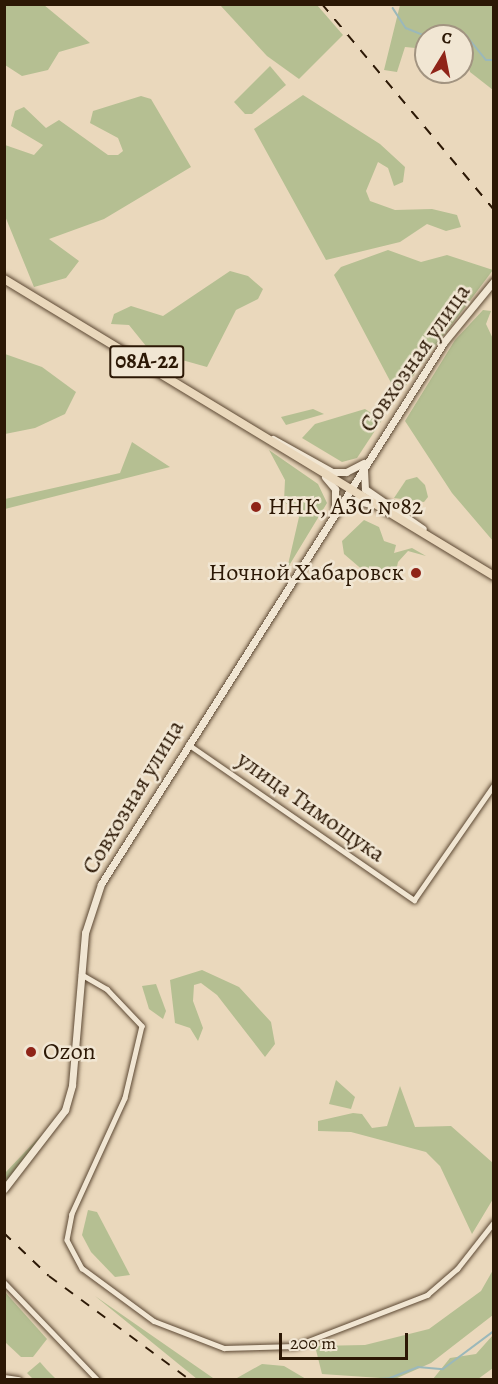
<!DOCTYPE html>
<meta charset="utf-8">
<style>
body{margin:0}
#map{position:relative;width:498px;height:1384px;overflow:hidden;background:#ead8bc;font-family:Alegreya,serif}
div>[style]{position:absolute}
.green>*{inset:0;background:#b5bf92}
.stream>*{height:1.5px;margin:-0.75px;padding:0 0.75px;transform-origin:0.75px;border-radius:0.75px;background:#9bb8ba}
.roads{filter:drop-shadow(0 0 2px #5c4833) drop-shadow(0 0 2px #5c4833)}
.street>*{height:4.5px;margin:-2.25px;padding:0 2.25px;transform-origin:2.25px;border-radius:2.25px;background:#f1e6d3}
.secondary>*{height:7px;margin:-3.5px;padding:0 3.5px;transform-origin:3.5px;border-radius:3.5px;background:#f1e6d3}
.highway>*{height:8px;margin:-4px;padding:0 4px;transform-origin:4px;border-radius:4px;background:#ead8bc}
.rail>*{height:1.5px;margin-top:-0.75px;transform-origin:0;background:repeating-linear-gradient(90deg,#2c1805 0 10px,transparent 0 20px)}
.dots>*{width:16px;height:16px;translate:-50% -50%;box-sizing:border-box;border:3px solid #f1e6d3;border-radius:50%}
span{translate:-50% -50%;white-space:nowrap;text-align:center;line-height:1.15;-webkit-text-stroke:5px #f1e6d3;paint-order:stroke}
.shield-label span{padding:2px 4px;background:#f1e6d3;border:2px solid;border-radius:4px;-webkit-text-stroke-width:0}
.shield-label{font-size:22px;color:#2c1805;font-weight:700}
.street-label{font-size:24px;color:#2c1805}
.poi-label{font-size:24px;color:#2c1805}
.left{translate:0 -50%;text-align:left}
.right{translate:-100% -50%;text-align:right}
.frame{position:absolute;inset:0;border:6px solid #2c1805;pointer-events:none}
.north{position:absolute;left:414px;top:24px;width:60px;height:60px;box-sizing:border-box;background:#f1e6d3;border:2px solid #a29481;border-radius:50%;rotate:10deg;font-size:16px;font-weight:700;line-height:24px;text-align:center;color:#2c1805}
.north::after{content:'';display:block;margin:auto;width:21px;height:27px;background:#8f2418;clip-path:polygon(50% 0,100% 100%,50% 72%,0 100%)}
.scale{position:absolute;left:279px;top:1333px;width:129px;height:27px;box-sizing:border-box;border:3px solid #2c1805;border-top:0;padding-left:8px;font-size:18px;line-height:21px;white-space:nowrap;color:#2c1805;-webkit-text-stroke:4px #f1e6d3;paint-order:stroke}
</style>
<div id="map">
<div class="green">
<i style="clip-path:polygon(5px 4px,44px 5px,90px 43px,59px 52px,48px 70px,22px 76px,5px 65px)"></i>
<i style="clip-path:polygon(220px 5px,317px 5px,343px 35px,299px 79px,267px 56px)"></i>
<i style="clip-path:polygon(400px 5px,493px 5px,493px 90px,470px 72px,462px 36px,426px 36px,426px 49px,405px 47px,397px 72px,384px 70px)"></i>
<i style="clip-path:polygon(270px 66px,286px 85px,252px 114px,245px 114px,234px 102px)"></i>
<i style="clip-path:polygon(303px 95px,380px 144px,405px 167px,403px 182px,394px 186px,388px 168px,378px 162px,366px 191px,370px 201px,395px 210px,432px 209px,457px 215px,461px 227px,446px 231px,427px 224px,400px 242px,326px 260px,254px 129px)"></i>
<i style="clip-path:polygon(141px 96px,151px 99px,191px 167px,104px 219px,49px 239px,79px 261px,66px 278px,34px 287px,5px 216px,5px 145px,34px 155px,43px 145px,11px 126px,15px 111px,24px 107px,46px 128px,59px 120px,108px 155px,118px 155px,123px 151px,118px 138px,90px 123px,93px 111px)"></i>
<i style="clip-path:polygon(388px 250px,421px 262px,447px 255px,493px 270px,398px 396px,334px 275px,341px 267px)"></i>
<i style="clip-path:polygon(230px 271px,248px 276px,263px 289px,258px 299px,236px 310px,207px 367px,150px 351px,129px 325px,111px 324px,114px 314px,131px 306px,163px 316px)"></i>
<i style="clip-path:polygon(483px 310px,491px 311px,486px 324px,494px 341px,493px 541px,452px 493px,405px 421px,455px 340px)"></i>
<i style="clip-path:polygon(5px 354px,42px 367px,76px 392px,65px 414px,35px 428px,5px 434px)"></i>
<i style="clip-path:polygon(313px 409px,324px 414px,286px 425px,281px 417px)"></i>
<i style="clip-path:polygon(365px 409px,382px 420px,357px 458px,342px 462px,302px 438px,315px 424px)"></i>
<i style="clip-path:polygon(132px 442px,170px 467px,5px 509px,5px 499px,120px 473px)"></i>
<i style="clip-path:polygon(269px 450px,318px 484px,327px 503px,287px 569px,299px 517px,284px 501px,285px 480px)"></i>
<i style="clip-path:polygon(417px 477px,425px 485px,428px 497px,424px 502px,394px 498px,406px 480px)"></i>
<i style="clip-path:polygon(364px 520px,379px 527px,384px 541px,396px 545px,394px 553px,412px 548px,426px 556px,408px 551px,398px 562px,394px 580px,385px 582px,365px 572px,344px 554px,342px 541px)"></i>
<i style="clip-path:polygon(202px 970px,239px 987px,271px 1022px,275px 1044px,265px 1057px,217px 995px,201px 983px,194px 985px,193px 1001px,203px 1028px,198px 1041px,190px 1028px,175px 1023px,170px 980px)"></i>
<i style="clip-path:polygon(156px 984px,166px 1011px,163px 1019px,149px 1009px,142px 986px)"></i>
<i style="clip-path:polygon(336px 1080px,355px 1097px,351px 1109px,329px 1104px)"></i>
<i style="clip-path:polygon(400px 1086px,415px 1127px,451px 1126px,493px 1163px,493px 1199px,472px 1234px,440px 1166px,426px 1152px,351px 1132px,318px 1131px,318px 1121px,353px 1113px,362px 1114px,372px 1128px,387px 1126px)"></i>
<i style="clip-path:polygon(41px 1135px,18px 1169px,5px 1187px,5px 1173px)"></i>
<i style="clip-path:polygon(88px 1210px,97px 1212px,130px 1275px,115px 1277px,91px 1252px,82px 1235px)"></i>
<i style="clip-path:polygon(493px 1270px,493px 1315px,431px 1363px,395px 1379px,322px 1374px,315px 1346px,365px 1345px,429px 1329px,481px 1291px)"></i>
<i style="clip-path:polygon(5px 1292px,47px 1339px,33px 1357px,21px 1357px,5px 1342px)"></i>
<i style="clip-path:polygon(95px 1296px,213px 1378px,237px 1378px,262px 1364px,284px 1366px,306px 1379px,197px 1379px)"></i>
<i style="clip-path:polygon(493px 1335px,493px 1368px,478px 1379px,433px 1379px,450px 1358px,476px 1354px)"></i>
<i style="clip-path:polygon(40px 1362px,47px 1370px,56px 1379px,33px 1379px,27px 1373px)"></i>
</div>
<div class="stream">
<i style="left:393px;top:8px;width:24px;rotate:57deg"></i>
<i style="left:406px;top:28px;width:22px;rotate:22deg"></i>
<i style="left:455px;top:36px;width:11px;rotate:-5deg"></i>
<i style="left:466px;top:35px;width:32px;rotate:51deg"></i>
<i style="left:486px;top:60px;width:8px"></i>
<i style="left:364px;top:1380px;width:26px;rotate:-4deg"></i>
<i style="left:390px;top:1378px;width:30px;rotate:-21deg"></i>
<i style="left:418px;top:1367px;width:25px;rotate:5deg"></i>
<i style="left:443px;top:1369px;width:64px;rotate:-36.7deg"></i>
</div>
<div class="roads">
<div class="street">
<i style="left:188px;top:744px;width:275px;rotate:34.6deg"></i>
<i style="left:414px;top:900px;width:140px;rotate:-55.2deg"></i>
<i style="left:81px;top:974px;width:30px;rotate:30deg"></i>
<i style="left:107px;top:989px;width:51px;rotate:46.6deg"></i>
<i style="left:142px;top:1026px;width:74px;rotate:103.3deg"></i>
<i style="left:125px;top:1098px;width:128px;rotate:114.6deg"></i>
<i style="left:72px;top:1214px;width:26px;rotate:101deg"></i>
<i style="left:67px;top:1240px;width:32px;rotate:62deg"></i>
<i style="left:82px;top:1268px;width:89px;rotate:36.4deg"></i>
<i style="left:154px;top:1321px;width:75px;rotate:21.1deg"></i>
<i style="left:224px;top:1348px;width:71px;rotate:-1.6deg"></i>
<i style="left:295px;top:1346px;width:142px;rotate:-21.1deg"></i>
<i style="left:427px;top:1295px;width:40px;rotate:-41deg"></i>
<i style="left:457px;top:1269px;width:60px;rotate:-51.8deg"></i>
<i style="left:4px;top:1282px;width:136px;rotate:46.2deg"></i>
<i style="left:4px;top:1377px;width:15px;rotate:8deg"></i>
</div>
<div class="secondary">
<i style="left:273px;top:439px;width:68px;rotate:29.2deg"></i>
<i style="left:332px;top:472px;width:14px"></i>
<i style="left:346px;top:472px;width:20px;rotate:-27deg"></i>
<i style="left:364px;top:470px;width:19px;rotate:87deg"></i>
<i style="left:365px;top:489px;width:70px;rotate:34.6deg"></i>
<i style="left:325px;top:477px;width:16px;rotate:50deg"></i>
<i style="left:335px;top:489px;width:18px;rotate:90deg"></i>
<i style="left:339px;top:508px;width:18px;rotate:-27deg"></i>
<i style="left:355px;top:500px;width:16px;rotate:15deg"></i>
<i style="left:4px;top:1189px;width:100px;rotate:-52.3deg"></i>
<i style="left:65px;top:1110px;width:26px;rotate:-74deg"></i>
<i style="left:72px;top:1085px;width:153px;rotate:-85.1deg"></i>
<i style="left:85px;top:933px;width:52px;rotate:-71.9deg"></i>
<i style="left:101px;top:884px;width:641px;rotate:-57.67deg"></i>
<i style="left:444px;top:342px;width:79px;rotate:-50.7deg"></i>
</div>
<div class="highway">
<i style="left:4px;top:279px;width:573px;rotate:31.22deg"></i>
</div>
</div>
<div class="rail">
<i style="left:322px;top:4px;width:268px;rotate:50.1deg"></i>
<i style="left:4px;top:1233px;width:62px;rotate:43.7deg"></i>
<i style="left:49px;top:1276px;width:175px;rotate:36.4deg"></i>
<i style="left:493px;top:1380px;width:1px;rotate:-45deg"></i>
</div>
<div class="dots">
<i style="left:256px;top:507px;background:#8f2418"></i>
<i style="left:416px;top:573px;background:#8f2418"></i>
<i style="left:31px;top:1052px;background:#8f2418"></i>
</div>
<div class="shield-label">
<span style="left:147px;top:362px">08А-22</span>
</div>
<div class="street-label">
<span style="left:415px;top:358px;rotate:-55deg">Совхозная улица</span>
<span style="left:133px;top:797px;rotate:-59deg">Совхозная улица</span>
<span style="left:311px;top:807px;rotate:35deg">улица Тимощука</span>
</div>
<div class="poi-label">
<span class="left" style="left:268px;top:507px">ННК, АЗС №82</span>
<span class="right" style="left:404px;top:573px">Ночной Хабаровск</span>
<span class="left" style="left:43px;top:1052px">Ozon</span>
</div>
<div class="frame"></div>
<div class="north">С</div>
<div class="scale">200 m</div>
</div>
